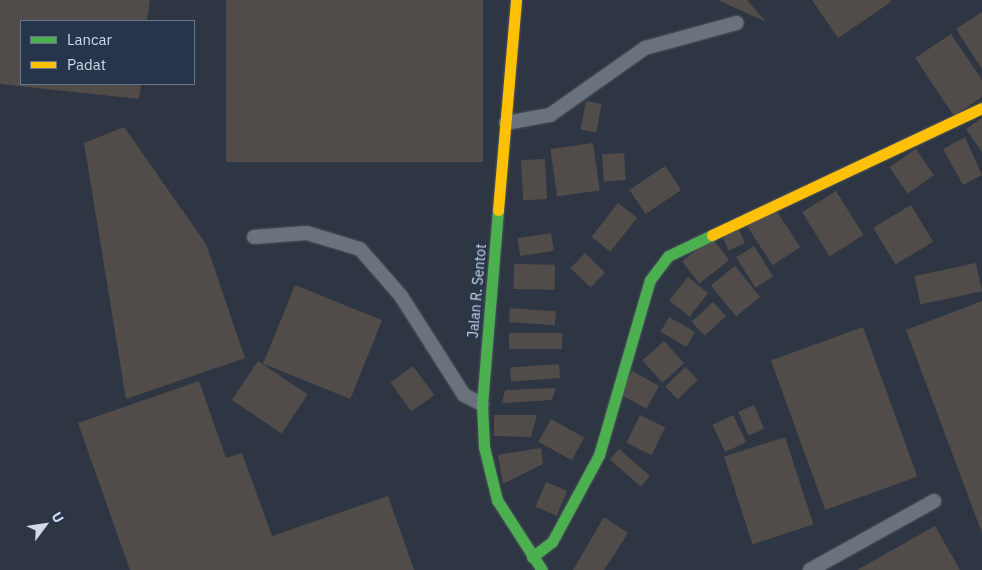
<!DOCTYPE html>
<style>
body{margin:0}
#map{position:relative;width:982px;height:570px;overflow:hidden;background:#2e3643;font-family:"IBM Plex Sans",sans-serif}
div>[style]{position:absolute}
.building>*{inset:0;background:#514c4a;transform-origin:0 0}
.roads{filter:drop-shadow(0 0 1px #4c535d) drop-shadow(0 0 1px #4c535d)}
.lane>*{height:14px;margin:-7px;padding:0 7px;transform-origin:7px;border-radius:7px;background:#6a727b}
.fast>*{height:11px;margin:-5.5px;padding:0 5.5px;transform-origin:5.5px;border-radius:5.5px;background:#4caf50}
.slow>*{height:11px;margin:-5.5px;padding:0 5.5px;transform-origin:5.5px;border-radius:5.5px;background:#ffc107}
span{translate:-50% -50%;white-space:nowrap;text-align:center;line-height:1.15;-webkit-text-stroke:4px #26354b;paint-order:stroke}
.street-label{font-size:14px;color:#d0d9e7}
.legend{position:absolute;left:20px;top:20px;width:175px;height:65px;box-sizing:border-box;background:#26354b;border:1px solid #6a7789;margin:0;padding:6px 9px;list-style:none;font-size:15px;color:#d0d9e7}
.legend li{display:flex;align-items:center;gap:10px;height:25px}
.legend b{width:25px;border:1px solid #6a7789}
.north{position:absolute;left:20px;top:500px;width:50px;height:50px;-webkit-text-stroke:4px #26354b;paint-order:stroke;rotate:59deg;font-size:14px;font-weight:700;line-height:20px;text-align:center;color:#d0d9e7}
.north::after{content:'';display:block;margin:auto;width:18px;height:22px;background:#d0d9e7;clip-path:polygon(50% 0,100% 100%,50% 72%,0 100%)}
</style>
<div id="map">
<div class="building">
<i style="clip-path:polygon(0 0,150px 0,147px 21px,21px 21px,21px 84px,141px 84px,139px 99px,0 84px)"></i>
<i style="left:226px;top:0;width:257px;height:162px"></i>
<i style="clip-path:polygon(718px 0,747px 0,766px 22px)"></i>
<i style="clip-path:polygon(812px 0,890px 0,891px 2px,838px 38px)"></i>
<i style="clip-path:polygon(982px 12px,982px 69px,956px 29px)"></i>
<i style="clip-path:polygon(951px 34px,982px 80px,982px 97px,954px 116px,915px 58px)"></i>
<i style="left:586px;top:101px;width:16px;height:29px;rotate:11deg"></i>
<i style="clip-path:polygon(982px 118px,982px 152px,966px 129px)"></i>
<i style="clip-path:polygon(124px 127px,206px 244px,245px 358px,126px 399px,84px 143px)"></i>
<i style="clip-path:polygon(965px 137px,982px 175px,963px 185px,943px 149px)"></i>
<i style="left:593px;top:143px;width:48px;height:43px;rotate:82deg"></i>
<i style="left:916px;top:149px;width:32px;height:32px;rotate:56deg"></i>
<i style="left:624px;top:153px;width:27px;height:22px;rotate:86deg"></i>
<i style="left:545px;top:159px;width:40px;height:24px;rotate:87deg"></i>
<i style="left:665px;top:166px;width:29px;height:43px;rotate:56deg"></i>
<i style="left:836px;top:191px;width:52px;height:40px;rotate:58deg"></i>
<i style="left:618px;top:203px;width:24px;height:43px;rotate:38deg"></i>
<i style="left:911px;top:205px;width:43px;height:44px;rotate:59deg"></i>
<i style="left:774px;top:207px;width:48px;height:33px;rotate:57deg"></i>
<i style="left:736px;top:223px;width:22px;height:18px;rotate:66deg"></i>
<i style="left:551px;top:233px;width:18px;height:34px;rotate:81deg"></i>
<i style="left:712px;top:238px;width:28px;height:38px;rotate:52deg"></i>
<i style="left:754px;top:246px;width:36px;height:21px;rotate:58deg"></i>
<i style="left:585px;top:253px;width:28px;height:21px;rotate:44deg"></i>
<i style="left:976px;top:263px;width:29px;height:63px;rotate:78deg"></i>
<i style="left:514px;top:264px;width:41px;height:25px;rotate:1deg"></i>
<i style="left:735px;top:266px;width:40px;height:31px;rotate:51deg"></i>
<i style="left:688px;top:277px;width:26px;height:30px;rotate:39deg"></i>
<i style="left:295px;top:285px;width:94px;height:85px;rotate:22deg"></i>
<i style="clip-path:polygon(982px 301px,982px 533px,906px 330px)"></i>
<i style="left:713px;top:302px;width:19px;height:29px;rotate:47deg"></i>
<i style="left:510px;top:308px;width:46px;height:14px;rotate:4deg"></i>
<i style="left:669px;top:317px;width:30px;height:17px;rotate:30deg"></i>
<i style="left:863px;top:327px;width:159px;height:98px;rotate:70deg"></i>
<i style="left:562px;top:333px;width:16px;height:53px;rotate:90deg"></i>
<i style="left:664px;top:341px;width:30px;height:29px;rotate:48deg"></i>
<i style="left:258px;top:361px;width:60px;height:47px;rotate:34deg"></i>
<i style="left:559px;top:364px;width:14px;height:49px;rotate:86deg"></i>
<i style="left:413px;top:366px;width:36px;height:28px;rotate:54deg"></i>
<i style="left:685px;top:367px;width:18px;height:28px;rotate:45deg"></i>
<i style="left:632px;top:371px;width:31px;height:26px;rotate:29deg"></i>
<i style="clip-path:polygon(199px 381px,226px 458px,242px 453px,272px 536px,388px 496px,414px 570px,130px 570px,78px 423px)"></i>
<i style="clip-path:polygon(556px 388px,552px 400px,502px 403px,505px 390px)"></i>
<i style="left:754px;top:405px;width:26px;height:17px;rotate:67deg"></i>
<i style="clip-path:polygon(494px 415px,537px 415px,531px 437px,494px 436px)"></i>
<i style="left:640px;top:415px;width:28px;height:31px;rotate:26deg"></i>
<i style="left:733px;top:415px;width:30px;height:23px;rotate:64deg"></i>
<i style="left:551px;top:419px;width:38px;height:26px;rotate:29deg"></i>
<i style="left:785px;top:437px;width:92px;height:64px;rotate:72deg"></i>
<i style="clip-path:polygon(541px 448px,543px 464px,503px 484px,498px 455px)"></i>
<i style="left:619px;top:449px;width:41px;height:14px;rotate:41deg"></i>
<i style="left:546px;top:482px;width:23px;height:27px;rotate:23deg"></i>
<i style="clip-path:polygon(604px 517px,628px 533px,604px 570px,573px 570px)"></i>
<i style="clip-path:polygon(935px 526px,960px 570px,857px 570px)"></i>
</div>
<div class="roads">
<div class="lane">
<i style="left:506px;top:123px;width:45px;rotate:-10.3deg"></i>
<i style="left:550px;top:115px;width:116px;rotate:-35.2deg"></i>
<i style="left:645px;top:48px;width:95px;rotate:-15.2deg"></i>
<i style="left:254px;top:237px;width:53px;rotate:-4.3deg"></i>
<i style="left:307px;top:233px;width:55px;rotate:16.8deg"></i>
<i style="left:360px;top:249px;width:62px;rotate:48.9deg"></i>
<i style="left:401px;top:296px;width:117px;rotate:57.5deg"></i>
<i style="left:464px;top:395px;width:20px;rotate:27deg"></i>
<i style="left:810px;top:570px;width:142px;rotate:-29.1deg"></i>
</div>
<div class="fast">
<i style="left:498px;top:210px;width:195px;rotate:94.7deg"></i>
<i style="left:482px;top:404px;width:43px;rotate:87.3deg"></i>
<i style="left:484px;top:447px;width:55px;rotate:76.2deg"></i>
<i style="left:497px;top:500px;width:83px;rotate:57.3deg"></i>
<i style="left:532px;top:557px;width:25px;rotate:-37deg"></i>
<i style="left:552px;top:542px;width:99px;rotate:-61.6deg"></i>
<i style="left:599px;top:455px;width:182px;rotate:-73.8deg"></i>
<i style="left:650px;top:280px;width:30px;rotate:-53deg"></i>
<i style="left:668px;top:256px;width:49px;rotate:-25.5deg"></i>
</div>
<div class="slow">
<i style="left:498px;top:210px;width:211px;rotate:-85.1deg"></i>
<i style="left:712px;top:235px;width:298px;rotate:-25.2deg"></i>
</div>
</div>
<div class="street-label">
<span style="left:477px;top:291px;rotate:-85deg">Jalan R. Sentot</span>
</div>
<ul class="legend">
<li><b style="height:6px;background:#4caf50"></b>Lancar</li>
<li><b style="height:6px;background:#ffc107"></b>Padat</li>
</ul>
<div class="north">U</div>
</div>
